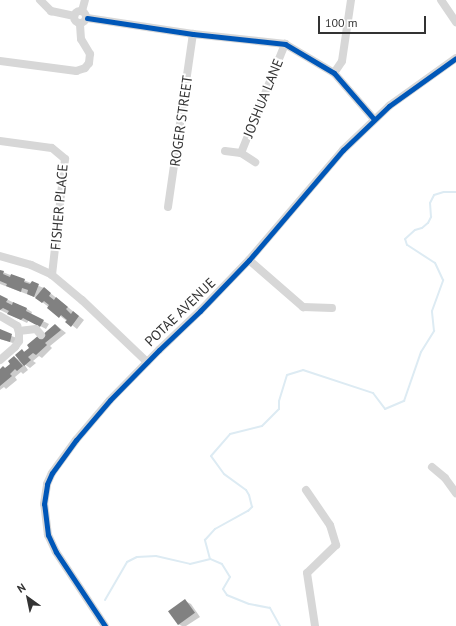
<!DOCTYPE html>
<style>
body{margin:0}
#map{position:relative;width:456px;height:626px;overflow:hidden;background:#fff;font-family:"PT Sans",sans-serif}
div>[style]{position:absolute}
.shadow>*{inset:0;background:#0003}
.stream>*{height:2px;margin:-1px;padding:0 1px;transform-origin:1px;border-radius:1px;background:#ddebf3}
.building>*{inset:0;background:#818181;transform-origin:0 0}
.minor>*{height:8px;margin:-4px;padding:0 4px;transform-origin:4px;border-radius:4px;background:#d7d7d7}
.minor>.ring{margin:-4px;padding:0;box-sizing:content-box;background:none;border:8px solid #d7d7d7;border-radius:50%}
.cycleway>*{height:5px;margin:-2.5px;padding:0 2.5px;transform-origin:2.5px;border-radius:2.5px;background:#0057b8}
span{translate:-50% -50%;white-space:nowrap;text-align:center;line-height:1.15;-webkit-text-stroke:4px #fff;paint-order:stroke}
.street-label{font-size:14px;color:#333}
.north{position:absolute;left:8px;top:578px;width:40px;height:40px;-webkit-text-stroke:3px #fff;paint-order:stroke;rotate:327deg;font-size:11px;font-weight:700;line-height:16px;text-align:center;color:#333}
.north::after{content:'';display:block;margin:auto;width:14px;height:18px;background:#333;clip-path:polygon(50% 0,100% 100%,50% 72%,0 100%)}
.scale{position:absolute;left:318px;top:16px;width:108px;height:18px;box-sizing:border-box;border:2px solid #333;border-top:0;padding-left:5px;font-size:12px;line-height:14px;white-space:nowrap;color:#333;-webkit-text-stroke:3px #fff;paint-order:stroke}
</style>
<div id="map">
<div class="shadow">
<i style="clip-path:polygon(0 271px,44px 288px,84px 320px,77px 329px,37px 298px,0 284px)"></i>
<i style="clip-path:polygon(0 296px,27px 309px,32px 312px,31px 315px,49px 324px,46px 329px,29px 320px,27px 323px,0 310px)"></i>
<i style="clip-path:polygon(56px 325px,66px 333px,50px 346px,52px 348px,42px 358px,39px 356px,33px 361px,36px 363px,30px 368px,24px 364px,28px 370px,23px 374px,21px 372px,15px 377px,17px 380px,6px 389px,4px 387px,0 390px,0 370px,6px 369px,12px 364px,14px 357px,21px 361px,22px 350px,25px 352px)"></i>
<i style="clip-path:polygon(0 332px,17px 338px,16px 344px,0 339px)"></i>
<i style="clip-path:polygon(185px 601px,191px 604px,200px 617px,186px 626px,182px 626px,178px 624px)"></i>
</div>
<div class="stream">
<i style="left:105px;top:600px;width:44px;rotate:-59.9deg"></i>
<i style="left:127px;top:562px;width:11px;rotate:-27deg"></i>
<i style="left:137px;top:557px;width:19px;rotate:-3deg"></i>
<i style="left:156px;top:556px;width:35px;rotate:13deg"></i>
<i style="left:190px;top:564px;width:21px;rotate:-14deg"></i>
<i style="left:280px;top:626px;width:21px;rotate:-119deg"></i>
<i style="left:270px;top:608px;width:21px;rotate:-169deg"></i>
<i style="left:249px;top:604px;width:24px;rotate:-158deg"></i>
<i style="left:227px;top:595px;width:7px;rotate:-124deg"></i>
<i style="left:223px;top:589px;width:14px;rotate:-60deg"></i>
<i style="left:230px;top:577px;width:15px;rotate:-122deg"></i>
<i style="left:222px;top:564px;width:13px;rotate:-157deg"></i>
<i style="left:210px;top:559px;width:20px;rotate:-105deg"></i>
<i style="left:205px;top:540px;width:15px;rotate:-48deg"></i>
<i style="left:215px;top:529px;width:38px;rotate:-29deg"></i>
<i style="left:248px;top:511px;width:6px;rotate:-45deg"></i>
<i style="left:252px;top:507px;width:12px;rotate:-104deg"></i>
<i style="left:249px;top:495px;width:6px;rotate:-121deg"></i>
<i style="left:246px;top:490px;width:27px;rotate:-144deg"></i>
<i style="left:224px;top:474px;width:22px;rotate:-126deg"></i>
<i style="left:211px;top:456px;width:29px;rotate:-49deg"></i>
<i style="left:230px;top:434px;width:33px;rotate:-14deg"></i>
<i style="left:262px;top:426px;width:24px;rotate:-45deg"></i>
<i style="left:279px;top:409px;width:8px;rotate:-90deg"></i>
<i style="left:279px;top:401px;width:27px;rotate:-73deg"></i>
<i style="left:287px;top:375px;width:17px;rotate:-17deg"></i>
<i style="left:303px;top:370px;width:74px;rotate:18.2deg"></i>
<i style="left:373px;top:393px;width:20px;rotate:53deg"></i>
<i style="left:385px;top:409px;width:21px;rotate:-23deg"></i>
<i style="left:404px;top:401px;width:52px;rotate:-70.9deg"></i>
<i style="left:421px;top:352px;width:25px;rotate:-58deg"></i>
<i style="left:434px;top:331px;width:20px;rotate:-96deg"></i>
<i style="left:432px;top:311px;width:33px;rotate:-70deg"></i>
<i style="left:443px;top:280px;width:19px;rotate:-115deg"></i>
<i style="left:435px;top:263px;width:33px;rotate:-147deg"></i>
<i style="left:407px;top:245px;width:6px;rotate:-108deg"></i>
<i style="left:405px;top:239px;width:13px;rotate:-42deg"></i>
<i style="left:415px;top:230px;width:7px;rotate:-16deg"></i>
<i style="left:422px;top:228px;width:8px;rotate:-40deg"></i>
<i style="left:428px;top:223px;width:7px;rotate:-63deg"></i>
<i style="left:431px;top:217px;width:14px;rotate:-94deg"></i>
<i style="left:430px;top:203px;width:9px;rotate:-63deg"></i>
<i style="left:434px;top:195px;width:10px;rotate:-17deg"></i>
<i style="left:444px;top:192px;width:12px"></i>
</div>
<div class="building">
<i style="clip-path:polygon(0 270px,4px 271px,3px 274px,10px 277px,11px 274px,25px 279px,24px 282px,30px 284px,32px 281px,39px 284px,34px 297px,27px 294px,28px 290px,22px 288px,21px 292px,6px 286px,7px 284px,0 281px)"></i>
<i style="clip-path:polygon(44px 287px,51px 293px,49px 296px,54px 300px,56px 297px,68px 307px,66px 309px,71px 314px,73px 311px,79px 316px,71px 327px,65px 322px,67px 320px,61px 315px,59px 318px,47px 308px,49px 305px,44px 301px,42px 303px,35px 298px)"></i>
<i style="clip-path:polygon(0 295px,8px 299px,6px 302px,12px 305px,13px 302px,27px 308px,26px 311px,44px 320px,40px 327px,23px 318px,21px 320px,7px 314px,9px 311px,3px 308px,0 310px)"></i>
<i style="clip-path:polygon(55px 324px,61px 330px,45px 343px,47px 345px,36px 355px,33px 353px,28px 357px,31px 360px,24px 366px,15px 355px,22px 349px,24px 352px,29px 348px,27px 345px,39px 335px,40px 337px)"></i>
<i style="clip-path:polygon(0 329px,12px 334px,10px 342px,0 339px)"></i>
<i style="clip-path:polygon(14px 356px,23px 366px,17px 371px,15px 369px,10px 374px,12px 376px,0 386px,0 369px,3px 366px,5px 368px,10px 364px,8px 361px)"></i>
<i style="left:185px;top:599px;width:17px;height:21px;rotate:54deg"></i>
</div>
<div class="minor">
<i style="left:40px;top:0;width:16px;rotate:45deg"></i>
<i style="left:51px;top:11px;width:24px;rotate:12deg"></i>
<i style="left:441px;top:0;width:27px;rotate:56deg"></i>
<i class="ring" style="left:74px;top:11px;width:4px;height:4px"></i>
<i style="left:82px;top:11px;width:11px;rotate:-75deg"></i>
<i style="left:87px;top:18px;width:107px;rotate:8.6deg"></i>
<i style="left:193px;top:34px;width:93px;rotate:6.2deg"></i>
<i style="left:285px;top:44px;width:57px;rotate:30.6deg"></i>
<i style="left:334px;top:73px;width:61px;rotate:49deg"></i>
<i style="left:0;top:61px;width:77px;rotate:7.5deg"></i>
<i style="left:76px;top:71px;width:9px;rotate:-18deg"></i>
<i style="left:85px;top:68px;width:6px;rotate:-51deg"></i>
<i style="left:89px;top:63px;width:9px;rotate:-84deg"></i>
<i style="left:90px;top:54px;width:17px;rotate:-121deg"></i>
<i style="left:81px;top:39px;width:15px;rotate:-94deg"></i>
<i style="left:334px;top:73px;width:14px;rotate:-56deg"></i>
<i style="left:342px;top:61px;width:62px;rotate:-81.6deg"></i>
<i style="left:0;top:141px;width:52px;rotate:7.7deg"></i>
<i style="left:52px;top:148px;width:17px;rotate:40deg"></i>
<i style="left:65px;top:159px;width:117px;rotate:96.4deg"></i>
<i style="left:225px;top:151px;width:16px;rotate:7deg"></i>
<i style="left:241px;top:153px;width:17px;rotate:33deg"></i>
<i style="left:241px;top:153px;width:118px;rotate:-68deg"></i>
<i style="left:168px;top:207px;width:175px;rotate:-81.8deg"></i>
<i style="left:0;top:256px;width:32px;rotate:16deg"></i>
<i style="left:31px;top:265px;width:23px;rotate:25deg"></i>
<i style="left:52px;top:275px;width:39px;rotate:40deg"></i>
<i style="left:82px;top:300px;width:90px;rotate:43.6deg"></i>
<i style="left:249px;top:260px;width:72px;rotate:41deg"></i>
<i style="left:303px;top:307px;width:29px;rotate:2deg"></i>
<i style="left:0;top:316px;width:20px;rotate:30deg"></i>
<i style="left:17px;top:326px;width:7px;rotate:74deg"></i>
<i style="left:19px;top:333px;width:8px;rotate:90deg"></i>
<i style="left:19px;top:341px;width:7px;rotate:124deg"></i>
<i style="left:15px;top:347px;width:20px;rotate:139deg"></i>
<i style="left:19px;top:331px;width:17px;rotate:-7deg"></i>
<i style="left:36px;top:329px;width:8px;rotate:50deg"></i>
<i style="left:432px;top:467px;width:17px;rotate:40deg"></i>
<i style="left:445px;top:478px;width:19px;rotate:54deg"></i>
<i style="left:306px;top:490px;width:42px;rotate:55.6deg"></i>
<i style="left:330px;top:525px;width:21px;rotate:73deg"></i>
<i style="left:336px;top:545px;width:40px;rotate:136deg"></i>
<i style="left:307px;top:573px;width:54px;rotate:81.4deg"></i>
<i style="left:105px;top:626px;width:89px;rotate:-123.5deg"></i>
<i style="left:56px;top:552px;width:19px;rotate:-115deg"></i>
<i style="left:48px;top:535px;width:31px;rotate:-97deg"></i>
<i style="left:44px;top:504px;width:20px;rotate:-81deg"></i>
<i style="left:47px;top:484px;width:12px;rotate:-66deg"></i>
<i style="left:52px;top:473px;width:41px;rotate:-54deg"></i>
<i style="left:76px;top:440px;width:52px;rotate:-49.6deg"></i>
<i style="left:110px;top:400px;width:70px;rotate:-45.6deg"></i>
<i style="left:159px;top:350px;width:57px;rotate:-43.6deg"></i>
<i style="left:200px;top:311px;width:71px;rotate:-46.1deg"></i>
<i style="left:249px;top:260px;width:145px;rotate:-49.5deg"></i>
<i style="left:343px;top:150px;width:64px;rotate:-43.7deg"></i>
<i style="left:389px;top:106px;width:82px;rotate:-35.6deg"></i>
</div>
<div class="cycleway">
<i style="left:87px;top:18px;width:107px;rotate:8.6deg"></i>
<i style="left:193px;top:34px;width:93px;rotate:6.2deg"></i>
<i style="left:285px;top:44px;width:57px;rotate:30.6deg"></i>
<i style="left:334px;top:73px;width:61px;rotate:49deg"></i>
<i style="left:105px;top:626px;width:89px;rotate:-123.5deg"></i>
<i style="left:56px;top:552px;width:19px;rotate:-115deg"></i>
<i style="left:48px;top:535px;width:31px;rotate:-97deg"></i>
<i style="left:44px;top:504px;width:20px;rotate:-81deg"></i>
<i style="left:47px;top:484px;width:12px;rotate:-66deg"></i>
<i style="left:52px;top:473px;width:41px;rotate:-54deg"></i>
<i style="left:76px;top:440px;width:52px;rotate:-49.6deg"></i>
<i style="left:110px;top:400px;width:70px;rotate:-45.6deg"></i>
<i style="left:159px;top:350px;width:57px;rotate:-43.6deg"></i>
<i style="left:200px;top:311px;width:71px;rotate:-46.1deg"></i>
<i style="left:249px;top:260px;width:145px;rotate:-49.5deg"></i>
<i style="left:343px;top:150px;width:64px;rotate:-43.7deg"></i>
<i style="left:389px;top:106px;width:82px;rotate:-35.6deg"></i>
</div>
<div class="street-label">
<span style="left:263px;top:98px;rotate:-68deg">JOSHUA LANE</span>
<span style="left:181px;top:121px;rotate:-82deg">ROGER STREET</span>
<span style="left:59px;top:207px;rotate:-85deg">FISHER PLACE</span>
<span style="left:180px;top:312px;rotate:-44deg">POTAE AVENUE</span>
</div>
<div class="north">N</div>
<div class="scale">100 m</div>
</div>
